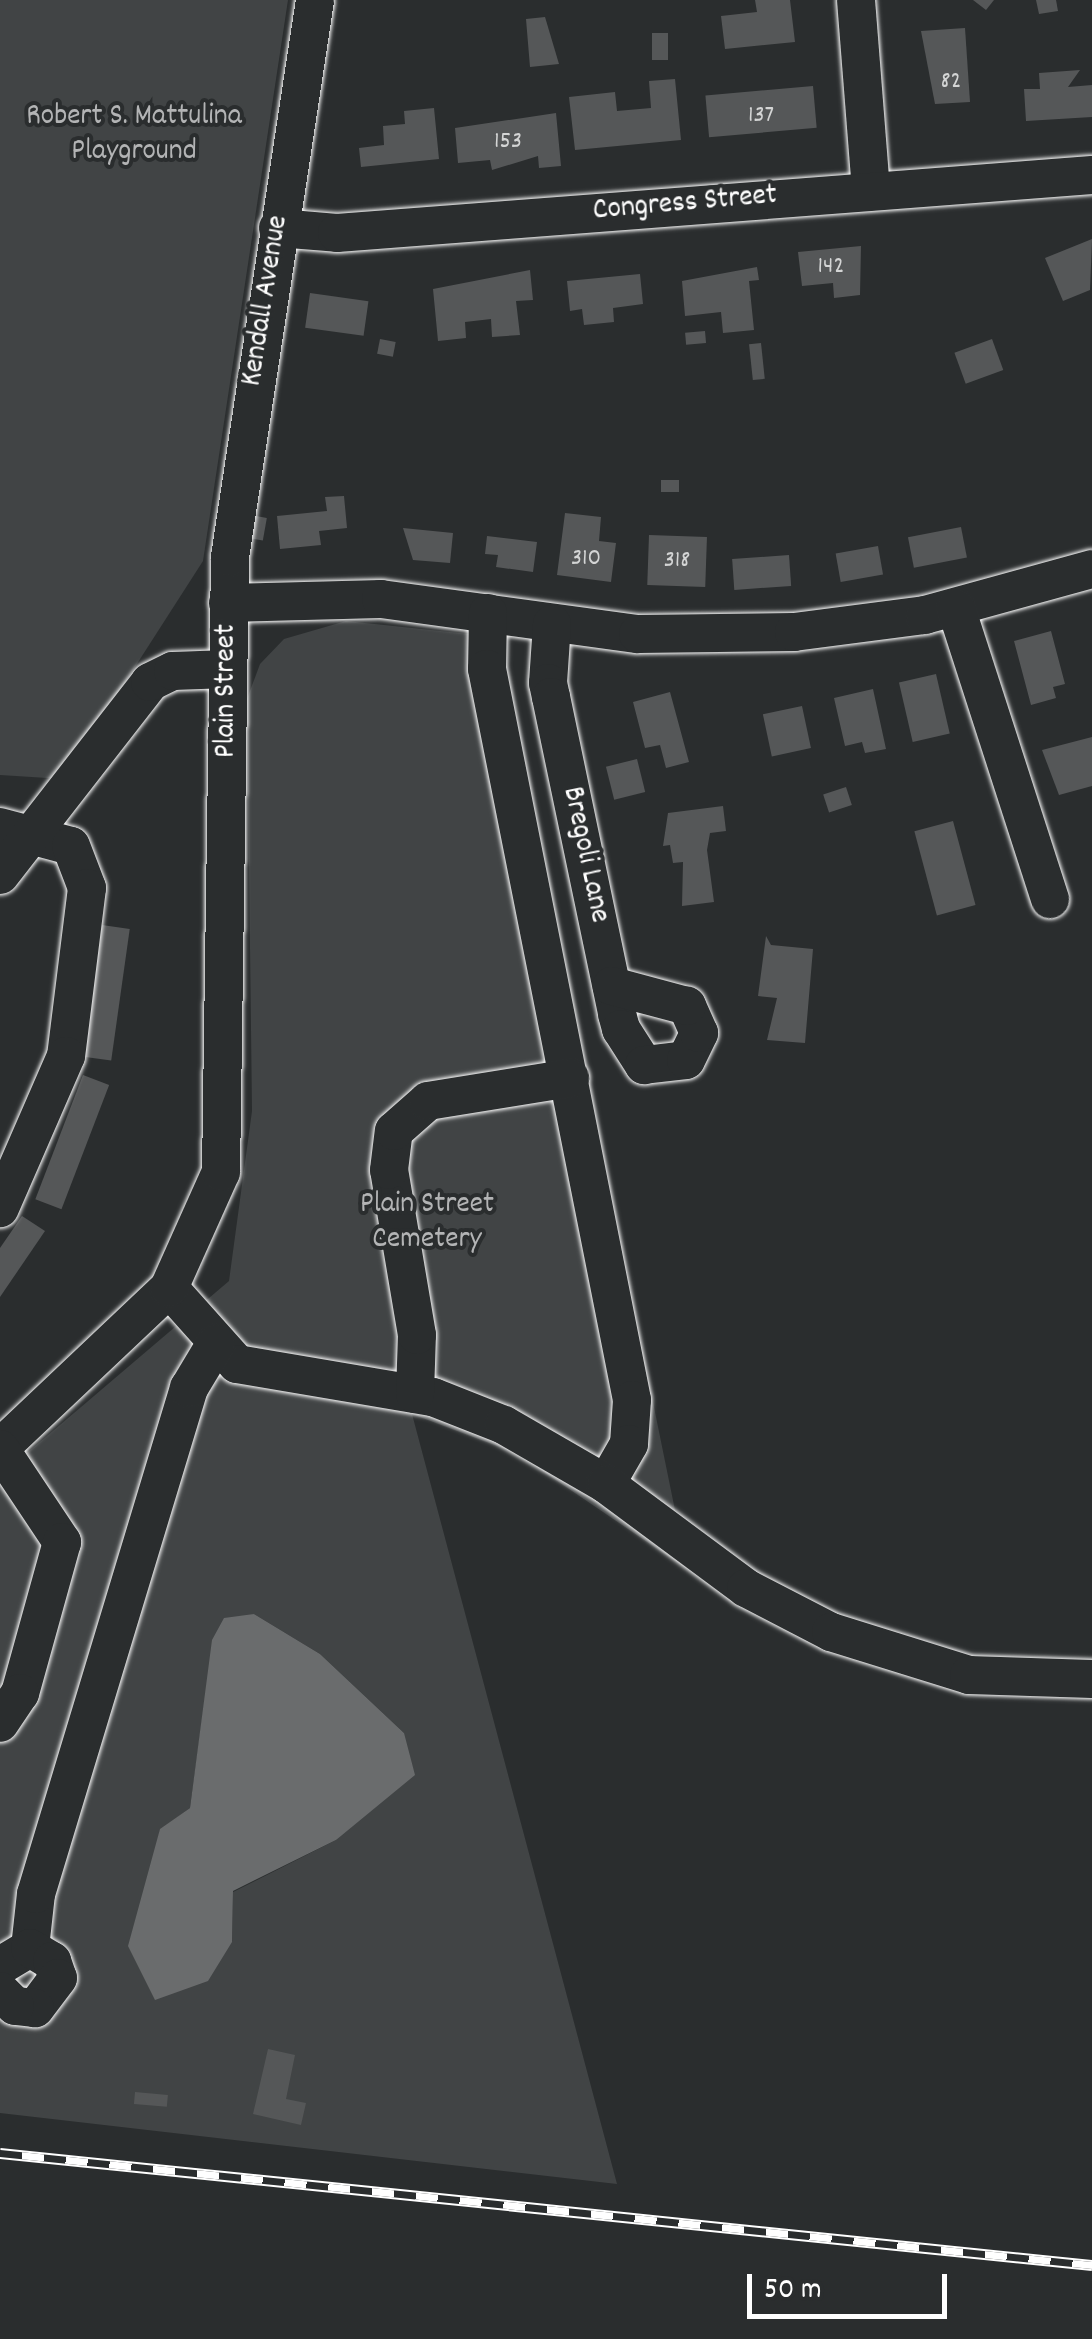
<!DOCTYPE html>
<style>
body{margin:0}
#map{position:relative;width:1092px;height:2339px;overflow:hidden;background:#2a2d2e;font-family:Dekko,sans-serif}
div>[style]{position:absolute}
.green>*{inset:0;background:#414445}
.water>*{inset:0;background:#6a6c6d}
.building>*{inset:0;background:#555758;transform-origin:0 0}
.roads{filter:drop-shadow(0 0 2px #fff) drop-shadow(0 0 2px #fff)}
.minor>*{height:38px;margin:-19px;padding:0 19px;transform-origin:19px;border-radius:19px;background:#2a2d2e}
.rail>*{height:11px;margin-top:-5.5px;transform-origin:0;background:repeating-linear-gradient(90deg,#2a2d2e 0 22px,#fff 0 44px);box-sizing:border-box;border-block:2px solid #fff}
span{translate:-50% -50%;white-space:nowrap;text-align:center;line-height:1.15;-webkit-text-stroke:8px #2a2d2e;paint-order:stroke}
.number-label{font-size:25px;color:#d4d5d5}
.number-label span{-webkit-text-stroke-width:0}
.park-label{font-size:30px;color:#b3b4b5}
.street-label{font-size:30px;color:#fff}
.scale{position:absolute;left:747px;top:2274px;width:200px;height:45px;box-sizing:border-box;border:5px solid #fff;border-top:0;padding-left:12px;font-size:30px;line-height:35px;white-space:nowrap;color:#fff;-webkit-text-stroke:8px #2a2d2e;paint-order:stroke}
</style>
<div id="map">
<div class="green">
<i style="clip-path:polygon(0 0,288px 0,203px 561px,63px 779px,0 775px)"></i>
<i style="clip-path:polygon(evenodd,346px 621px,497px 637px,687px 1569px,516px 1453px,412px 1414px,617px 2184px,0 2113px,0 1476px,229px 1281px,252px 1111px,247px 699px,260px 664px,284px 639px,346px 621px,254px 1614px,320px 1654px,404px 1733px,336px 1840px,233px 1892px,232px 1942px,149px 1884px,160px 1830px,190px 1808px,213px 1640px,254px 1614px)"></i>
</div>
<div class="water">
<i style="clip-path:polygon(254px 1614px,320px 1654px,404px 1733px,415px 1775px,336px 1840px,233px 1891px,232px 1942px,208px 1981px,155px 2000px,128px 1946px,160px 1829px,190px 1808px,212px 1640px,224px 1618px)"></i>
</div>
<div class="building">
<i style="clip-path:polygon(755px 0,790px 0,795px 42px,725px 49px,721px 16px,757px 12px)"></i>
<i style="clip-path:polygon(973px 0,994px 0,986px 10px)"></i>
<i style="clip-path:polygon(1036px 0,1056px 0,1058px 11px,1039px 14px)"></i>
<i style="clip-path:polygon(545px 17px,559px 64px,530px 67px,526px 19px)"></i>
<i style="clip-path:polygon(965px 28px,970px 102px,935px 104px,921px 31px)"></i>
<i style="left:652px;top:33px;width:16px;height:27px"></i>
<i style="clip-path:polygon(1080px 70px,1068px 87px,1092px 85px,1092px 117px,1026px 121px,1024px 89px,1040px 89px,1039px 73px)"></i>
<i style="clip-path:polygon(675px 79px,681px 140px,575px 150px,569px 97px,615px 92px,617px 111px,651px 108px,649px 81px)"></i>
<i style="left:813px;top:86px;width:42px;height:108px;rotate:85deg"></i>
<i style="clip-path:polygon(434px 108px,439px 159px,361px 167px,359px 148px,384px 145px,383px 126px,405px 124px,404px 111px)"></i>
<i style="clip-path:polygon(556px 113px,561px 166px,539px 168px,538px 156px,492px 170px,490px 160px,458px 163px,455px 128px)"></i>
<i style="clip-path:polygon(1092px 239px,1090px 290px,1063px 301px,1045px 258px)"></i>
<i style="clip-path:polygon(861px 246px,860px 295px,834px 298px,833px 283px,802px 286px,798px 252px)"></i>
<i style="clip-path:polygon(757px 267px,759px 280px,749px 281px,754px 330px,723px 333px,721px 312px,685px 316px,682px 281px)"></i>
<i style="clip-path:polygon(530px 270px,533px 300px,516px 301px,520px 335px,492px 337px,491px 319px,465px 322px,466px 338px,438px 341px,433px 289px)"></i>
<i style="clip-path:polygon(640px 274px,643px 304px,613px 308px,614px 322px,584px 325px,582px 309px,570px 311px,567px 281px)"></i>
<i style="left:310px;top:293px;width:59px;height:35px;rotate:8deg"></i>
<i style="left:705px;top:331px;width:12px;height:20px;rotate:85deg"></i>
<i style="left:380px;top:339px;width:16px;height:15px;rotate:11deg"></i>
<i style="left:992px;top:339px;width:33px;height:40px;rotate:70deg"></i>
<i style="left:761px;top:343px;width:36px;height:12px;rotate:84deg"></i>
<i style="left:661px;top:480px;width:18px;height:12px"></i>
<i style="clip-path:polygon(344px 496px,347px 528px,319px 531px,321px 545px,280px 549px,277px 516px,327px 511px,325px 497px)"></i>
<i style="clip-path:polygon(565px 513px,601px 517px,599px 541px,616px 543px,611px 582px,557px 575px)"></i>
<i style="left:256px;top:516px;width:11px;height:23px;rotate:10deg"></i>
<i style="left:961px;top:527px;width:31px;height:54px;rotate:79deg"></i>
<i style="clip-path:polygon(403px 528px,453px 533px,450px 563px,413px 560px)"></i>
<i style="left:649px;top:535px;width:58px;height:50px;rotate:2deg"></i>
<i style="clip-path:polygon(487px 536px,537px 542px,533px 572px,496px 567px,498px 555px,485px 554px)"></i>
<i style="left:878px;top:546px;width:29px;height:43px;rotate:80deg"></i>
<i style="left:789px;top:555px;width:31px;height:57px;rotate:86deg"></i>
<i style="clip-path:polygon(1051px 631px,1065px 684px,1053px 687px,1056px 698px,1031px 705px,1014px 641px)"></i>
<i style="left:936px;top:674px;width:61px;height:38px;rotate:77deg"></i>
<i style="clip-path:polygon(873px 689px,886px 749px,865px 753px,862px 742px,845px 746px,834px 698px)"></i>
<i style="clip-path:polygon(670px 692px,689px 762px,666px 768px,660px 745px,645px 748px,633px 702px)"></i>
<i style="left:802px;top:706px;width:43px;height:40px;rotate:78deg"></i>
<i style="clip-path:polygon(1092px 737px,1092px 786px,1059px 795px,1042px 750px)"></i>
<i style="left:637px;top:759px;width:34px;height:32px;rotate:76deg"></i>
<i style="left:846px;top:787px;width:19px;height:24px;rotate:72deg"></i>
<i style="clip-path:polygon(723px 806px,726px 831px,710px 833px,707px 850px,714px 902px,682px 906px,683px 862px,673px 863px,670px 845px,663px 846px,668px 813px)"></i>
<i style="left:953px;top:821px;width:87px;height:40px;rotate:75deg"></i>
<i style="left:102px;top:925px;width:28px;height:133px;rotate:8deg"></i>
<i style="clip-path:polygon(766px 936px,771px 945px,813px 949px,805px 1043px,767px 1040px,777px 998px,758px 996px)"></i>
<i style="left:83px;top:1075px;width:28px;height:133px;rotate:21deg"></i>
<i style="clip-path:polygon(22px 1216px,45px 1231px,0 1297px,0 1248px)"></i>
<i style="clip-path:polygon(268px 2049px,295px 2055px,286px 2099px,306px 2103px,301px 2125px,253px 2114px)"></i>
<i style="left:135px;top:2092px;width:33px;height:12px;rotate:5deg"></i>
</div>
<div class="roads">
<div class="minor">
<i style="left:856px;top:0;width:192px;rotate:85.5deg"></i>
<i style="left:278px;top:228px;width:59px;rotate:4.8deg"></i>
<i style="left:337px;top:233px;width:757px;rotate:-4.39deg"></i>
<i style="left:228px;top:603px;width:153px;rotate:-1.5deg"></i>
<i style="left:381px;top:599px;width:259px;rotate:7.8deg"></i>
<i style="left:638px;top:634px;width:156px;rotate:-0.7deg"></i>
<i style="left:794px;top:632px;width:132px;rotate:-7.4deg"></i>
<i style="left:925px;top:615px;width:173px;rotate:-15.4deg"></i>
<i style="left:956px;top:608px;width:306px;rotate:72.1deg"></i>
<i style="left:488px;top:613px;width:56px;rotate:91deg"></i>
<i style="left:487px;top:669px;width:745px;rotate:78.78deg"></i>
<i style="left:632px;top:1400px;width:44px;rotate:93.9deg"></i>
<i style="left:629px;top:1444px;width:46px;rotate:119.9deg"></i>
<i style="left:552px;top:624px;width:59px;rotate:93.9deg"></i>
<i style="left:548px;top:683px;width:14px;rotate:78deg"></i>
<i style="left:551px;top:697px;width:324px;rotate:78.2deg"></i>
<i style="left:617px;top:1014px;width:16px;rotate:75deg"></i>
<i style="left:621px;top:1029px;width:43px;rotate:57.4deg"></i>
<i style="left:644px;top:1065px;width:42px;rotate:-6.8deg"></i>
<i style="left:686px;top:1060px;width:30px;rotate:-64deg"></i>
<i style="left:699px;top:1033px;width:30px;rotate:-114deg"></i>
<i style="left:687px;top:1006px;width:78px;rotate:-165.1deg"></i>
<i style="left:0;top:827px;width:73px;rotate:15deg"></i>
<i style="left:71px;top:846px;width:45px;rotate:69.1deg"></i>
<i style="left:87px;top:888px;width:169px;rotate:97.1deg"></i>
<i style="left:66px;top:1056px;width:166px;rotate:113.5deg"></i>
<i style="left:0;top:875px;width:244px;rotate:-52.1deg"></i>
<i style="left:150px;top:682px;width:25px;rotate:-26deg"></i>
<i style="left:173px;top:671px;width:55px;rotate:-2.1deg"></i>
<i style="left:169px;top:1288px;width:102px;rotate:48.2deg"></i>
<i style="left:237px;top:1364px;width:199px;rotate:9.6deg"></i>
<i style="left:433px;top:1397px;width:76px;rotate:21.5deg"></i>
<i style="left:504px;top:1425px;width:118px;rotate:30deg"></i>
<i style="left:606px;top:1484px;width:174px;rotate:36.6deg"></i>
<i style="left:746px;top:1588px;width:96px;rotate:27.4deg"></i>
<i style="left:831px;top:1632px;width:145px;rotate:17.3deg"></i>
<i style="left:969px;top:1675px;width:123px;rotate:1.9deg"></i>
<i style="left:415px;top:1394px;width:59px;rotate:-88.1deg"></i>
<i style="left:417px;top:1335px;width:167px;rotate:-99.6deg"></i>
<i style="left:389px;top:1170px;width:39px;rotate:-83deg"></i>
<i style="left:394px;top:1131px;width:45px;rotate:-41.4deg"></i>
<i style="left:428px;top:1101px;width:144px;rotate:-9.2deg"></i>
<i style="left:0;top:1448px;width:233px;rotate:-43.4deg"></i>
<i style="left:169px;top:1288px;width:127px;rotate:-65.9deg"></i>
<i style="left:221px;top:1172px;width:615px;rotate:-89.16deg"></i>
<i style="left:230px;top:557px;width:563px;rotate:-81.32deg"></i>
<i style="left:0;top:1449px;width:112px;rotate:56.3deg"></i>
<i style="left:62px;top:1542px;width:157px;rotate:105.5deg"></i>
<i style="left:20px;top:1693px;width:36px;rotate:124deg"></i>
<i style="left:30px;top:1948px;width:54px;rotate:-83.7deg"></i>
<i style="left:36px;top:1894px;width:529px;rotate:-73.18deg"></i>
<i style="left:189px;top:1388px;width:52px;rotate:-59deg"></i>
<i style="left:0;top:1966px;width:35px;rotate:-31deg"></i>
<i style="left:30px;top:1948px;width:26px;rotate:31deg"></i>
<i style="left:52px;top:1961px;width:18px;rotate:71deg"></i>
<i style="left:58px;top:1978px;width:38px;rotate:127deg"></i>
<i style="left:35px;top:2008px;width:20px;rotate:-174deg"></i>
<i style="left:15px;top:2006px;width:21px;rotate:-135deg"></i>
</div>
</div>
<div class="rail">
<i style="left:0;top:2153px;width:1098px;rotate:5.86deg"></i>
</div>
<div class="number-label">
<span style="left:951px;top:82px">82</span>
<span style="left:761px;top:116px">137</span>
<span style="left:508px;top:142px">153</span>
<span style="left:831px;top:267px">142</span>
<span style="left:586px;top:559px">310</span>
<span style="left:677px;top:561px">318</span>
</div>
<div class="park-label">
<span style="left:134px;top:135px">Robert S. Mattulina<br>Playground</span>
<span style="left:427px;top:1223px">Plain Street<br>Cemetery</span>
</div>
<div class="street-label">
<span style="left:685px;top:205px;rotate:-5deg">Congress Street</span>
<span style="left:267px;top:301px;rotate:-81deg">Kendall Avenue</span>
<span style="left:228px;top:691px;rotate:-90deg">Plain Street</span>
<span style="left:584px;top:855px;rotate:78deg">Bregoli Lane</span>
</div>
<div class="scale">50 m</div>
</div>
